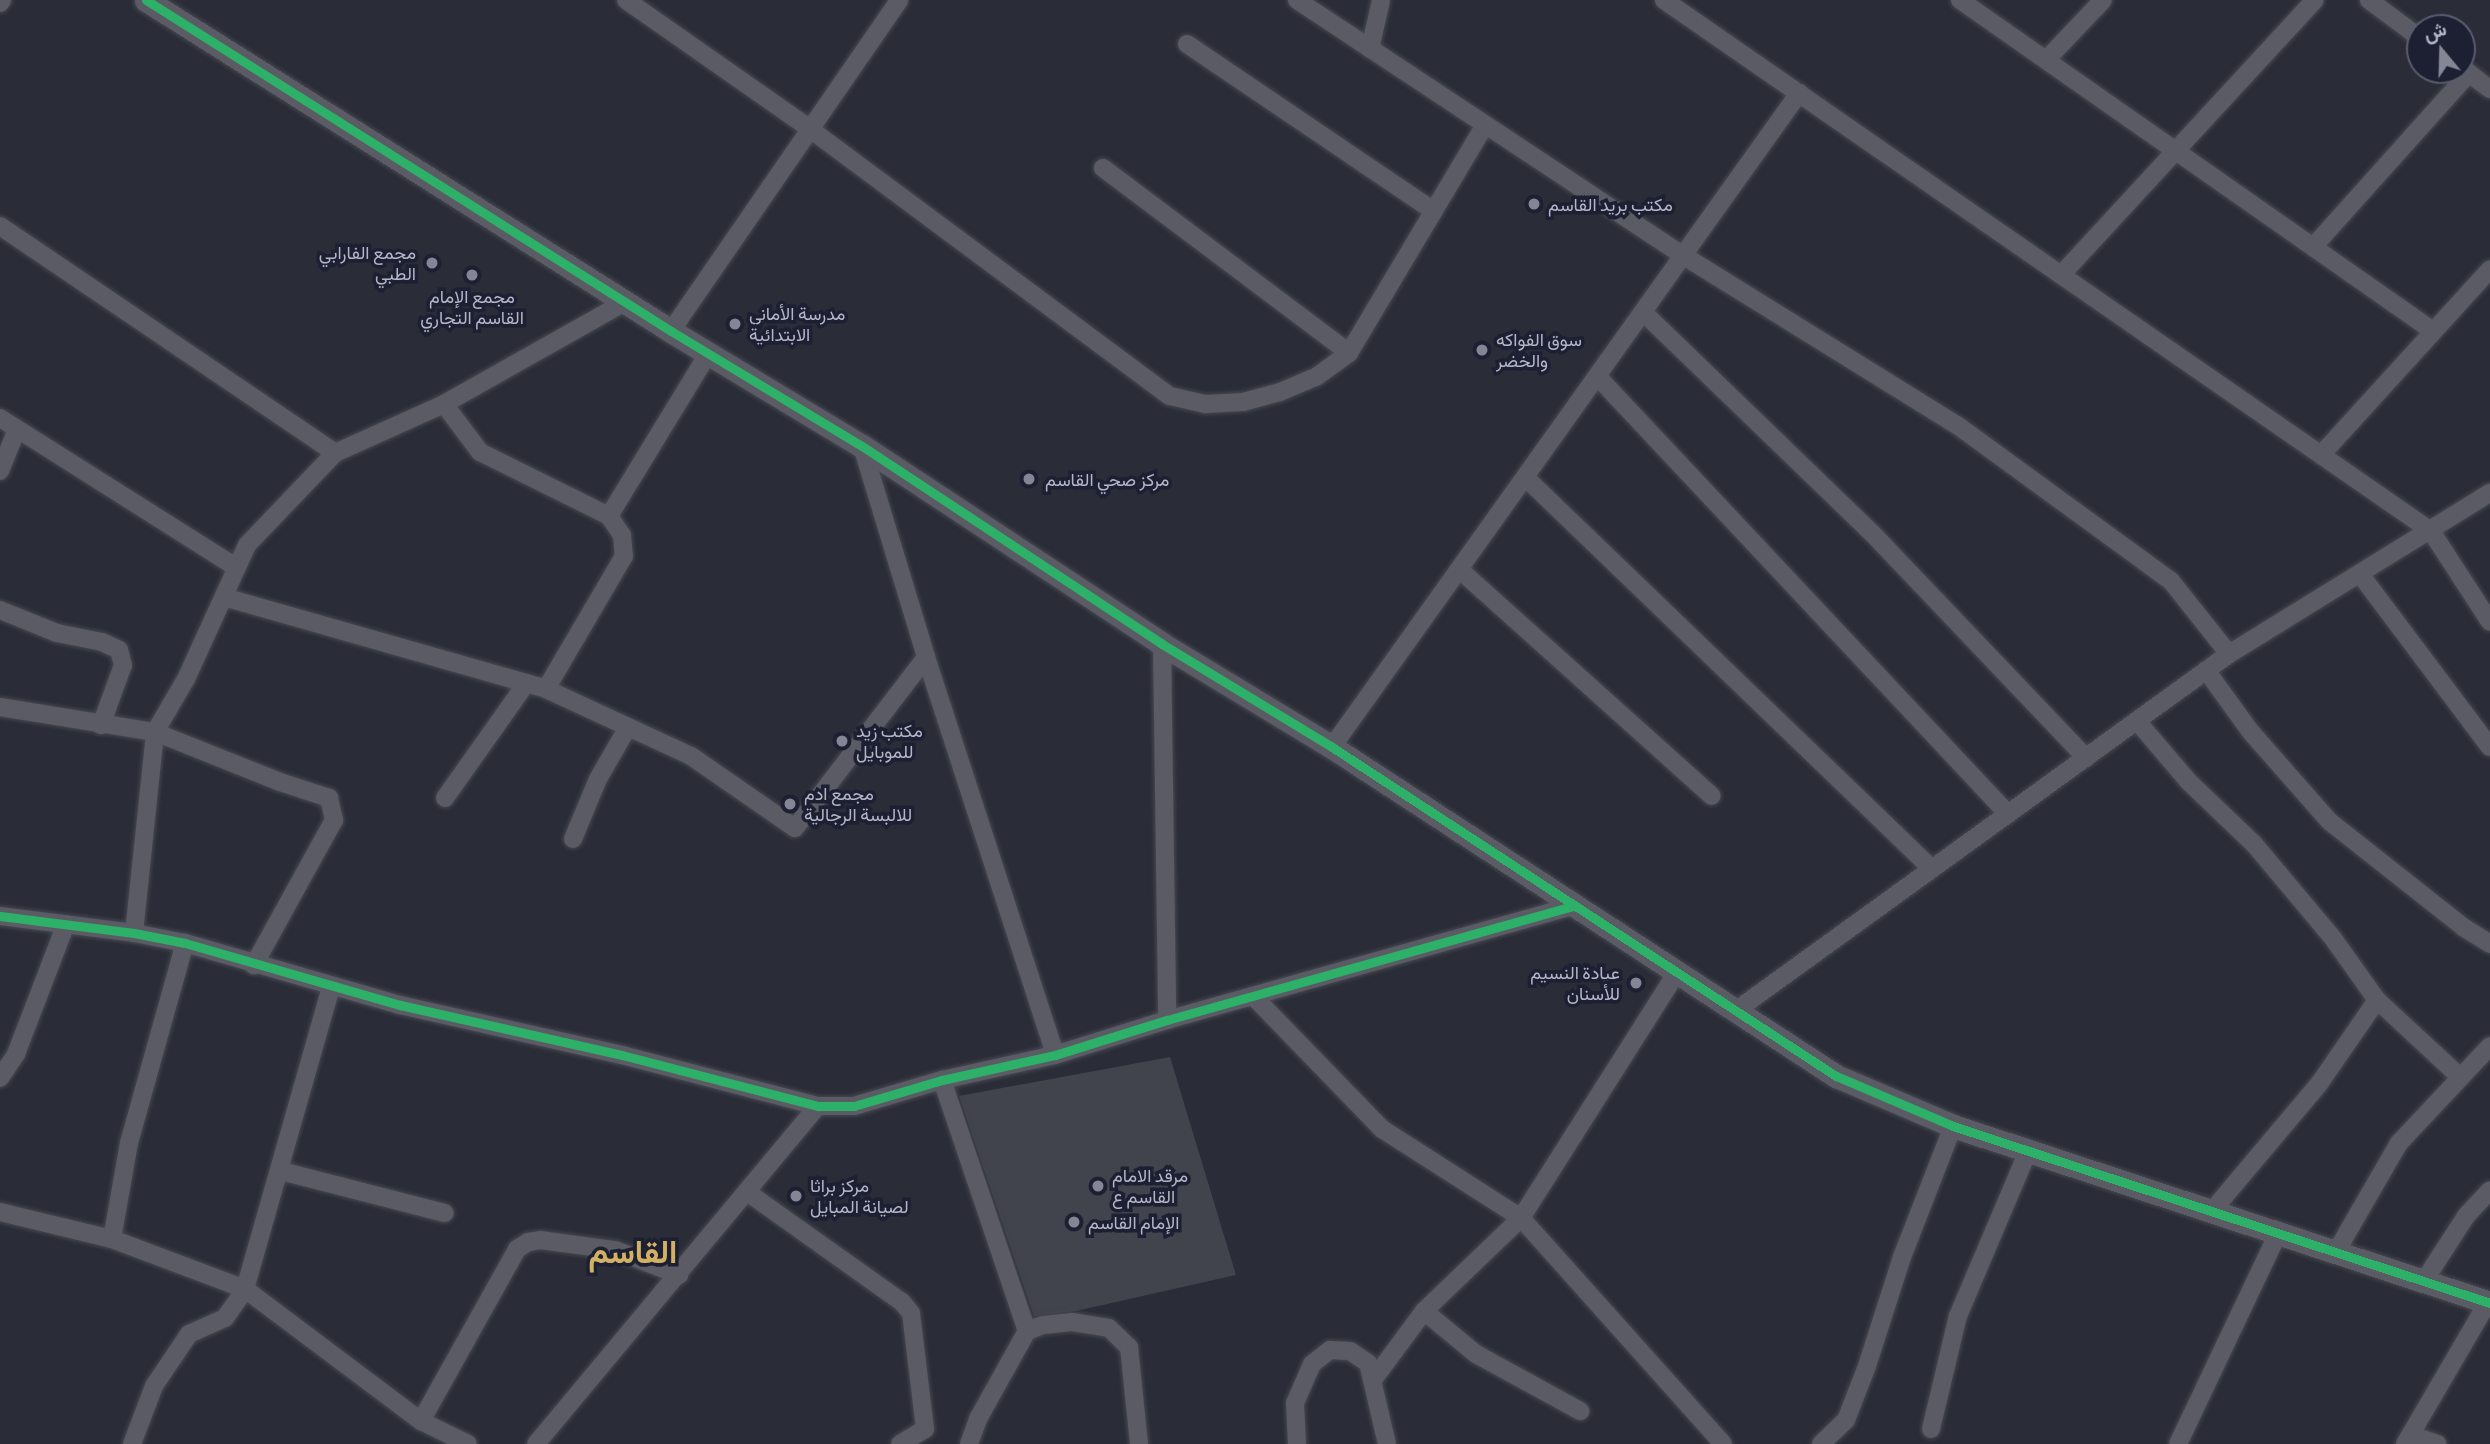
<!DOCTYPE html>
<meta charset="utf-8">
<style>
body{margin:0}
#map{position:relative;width:2490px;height:1444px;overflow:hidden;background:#2a2c37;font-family:Commissioner,Vazirmatn,sans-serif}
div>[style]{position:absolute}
.building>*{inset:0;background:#41434d}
.roads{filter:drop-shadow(0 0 2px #464850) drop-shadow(0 0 2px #464850)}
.minor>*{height:18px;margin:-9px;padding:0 9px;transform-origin:9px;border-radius:9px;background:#5a5b65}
.tertiary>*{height:23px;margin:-11.5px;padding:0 11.5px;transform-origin:11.5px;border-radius:11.5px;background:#5a5b65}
.cycleway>*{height:9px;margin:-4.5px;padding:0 4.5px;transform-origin:4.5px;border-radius:4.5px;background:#2db169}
.dots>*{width:19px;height:19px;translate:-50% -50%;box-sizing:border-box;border:4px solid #1d2032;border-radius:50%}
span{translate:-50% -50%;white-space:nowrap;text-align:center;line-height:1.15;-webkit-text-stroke:7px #1d2032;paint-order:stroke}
.poi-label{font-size:18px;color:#b4b6c8}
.left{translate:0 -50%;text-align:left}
.right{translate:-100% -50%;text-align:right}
.town-label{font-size:32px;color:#d2b164;font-weight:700}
.north{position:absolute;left:2406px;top:14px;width:70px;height:70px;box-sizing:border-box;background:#1d2032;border:2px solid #595c6e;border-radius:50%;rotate:341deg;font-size:19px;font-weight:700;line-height:28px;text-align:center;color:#b4b6c8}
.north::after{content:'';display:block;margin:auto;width:24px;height:32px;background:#848695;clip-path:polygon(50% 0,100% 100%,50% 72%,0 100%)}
</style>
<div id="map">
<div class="building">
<i style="clip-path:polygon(1170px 1057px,1236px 1275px,1076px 1311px,1034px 1316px,959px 1096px)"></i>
</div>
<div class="roads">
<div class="minor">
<i style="left:626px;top:0;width:225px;rotate:35deg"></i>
<i style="left:810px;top:129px;width:448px;rotate:36.6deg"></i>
<i style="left:1170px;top:396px;width:37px;rotate:13deg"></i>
<i style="left:1206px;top:404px;width:37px;rotate:-3deg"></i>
<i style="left:1243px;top:402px;width:38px;rotate:-15deg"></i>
<i style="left:1280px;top:392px;width:39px;rotate:-23deg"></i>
<i style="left:1316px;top:377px;width:41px;rotate:-36deg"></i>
<i style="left:1349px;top:353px;width:265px;rotate:-59.2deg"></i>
<i style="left:1297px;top:0;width:464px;rotate:33.5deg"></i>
<i style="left:1684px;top:256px;width:321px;rotate:31.8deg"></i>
<i style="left:1957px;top:425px;width:265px;rotate:36.1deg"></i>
<i style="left:2171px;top:581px;width:93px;rotate:51.5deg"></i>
<i style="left:1664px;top:0;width:933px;rotate:34.7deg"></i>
<i style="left:2431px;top:531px;width:108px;rotate:57deg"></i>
<i style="left:1960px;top:0;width:577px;rotate:34.98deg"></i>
<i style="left:2369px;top:0;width:64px;rotate:36.7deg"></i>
<i style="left:0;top:3px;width:4px;rotate:-56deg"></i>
<i style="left:1187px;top:44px;width:298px;rotate:34.1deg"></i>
<i style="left:1370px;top:49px;width:50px;rotate:-77.3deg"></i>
<i style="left:2047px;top:59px;width:81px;rotate:-46.5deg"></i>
<i style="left:2462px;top:68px;width:35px;rotate:37deg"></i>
<i style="left:1103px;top:168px;width:308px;rotate:36.9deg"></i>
<i style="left:0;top:226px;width:405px;rotate:34.1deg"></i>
<i style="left:2313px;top:247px;width:234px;rotate:-48.1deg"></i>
<i style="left:2061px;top:275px;width:374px;rotate:-47.3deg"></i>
<i style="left:1643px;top:312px;width:317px;rotate:44deg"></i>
<i style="left:1871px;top:532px;width:312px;rotate:46.4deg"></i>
<i style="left:671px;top:331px;width:402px;rotate:-55.4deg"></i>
<i style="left:1597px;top:376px;width:601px;rotate:46.82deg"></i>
<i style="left:444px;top:404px;width:60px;rotate:53.1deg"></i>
<i style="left:480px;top:452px;width:144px;rotate:26.4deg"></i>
<i style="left:609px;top:516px;width:23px;rotate:56deg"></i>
<i style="left:622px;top:535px;width:21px;rotate:85deg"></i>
<i style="left:624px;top:556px;width:154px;rotate:120.4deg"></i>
<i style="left:0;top:418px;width:280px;rotate:32.3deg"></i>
<i style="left:862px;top:446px;width:220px;rotate:73.1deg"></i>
<i style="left:926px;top:657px;width:418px;rotate:72deg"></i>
<i style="left:2321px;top:455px;width:251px;rotate:-47.7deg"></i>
<i style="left:0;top:471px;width:45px;rotate:-68deg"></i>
<i style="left:1525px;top:477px;width:565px;rotate:43.92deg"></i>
<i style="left:609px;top:516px;width:190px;rotate:-58.6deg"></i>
<i style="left:1460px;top:570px;width:338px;rotate:41.9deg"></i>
<i style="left:2360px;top:574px;width:216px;rotate:53.1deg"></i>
<i style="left:224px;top:597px;width:335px;rotate:15.9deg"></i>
<i style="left:546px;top:689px;width:160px;rotate:24.8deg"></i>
<i style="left:691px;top:756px;width:126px;rotate:34.7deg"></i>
<i style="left:795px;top:828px;width:215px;rotate:-52.5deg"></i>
<i style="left:0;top:610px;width:61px;rotate:22deg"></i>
<i style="left:57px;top:633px;width:46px;rotate:11.3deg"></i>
<i style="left:102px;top:642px;width:19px;rotate:25deg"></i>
<i style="left:119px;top:650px;width:16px;rotate:75deg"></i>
<i style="left:123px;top:665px;width:64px;rotate:110.1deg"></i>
<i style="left:1162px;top:644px;width:376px;rotate:89.2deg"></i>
<i style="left:2206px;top:670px;width:75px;rotate:54.2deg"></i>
<i style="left:2250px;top:731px;width:120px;rotate:48.7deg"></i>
<i style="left:2329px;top:821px;width:171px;rotate:38.3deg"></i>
<i style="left:2463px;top:927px;width:32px;rotate:32deg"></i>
<i style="left:0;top:707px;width:157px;rotate:9.2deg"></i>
<i style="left:155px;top:732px;width:135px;rotate:21.8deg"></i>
<i style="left:280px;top:782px;width:52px;rotate:18.1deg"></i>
<i style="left:329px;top:798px;width:23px;rotate:77deg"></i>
<i style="left:334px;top:820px;width:166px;rotate:118.9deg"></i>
<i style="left:2137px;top:721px;width:79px;rotate:49.6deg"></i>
<i style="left:2188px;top:781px;width:91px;rotate:43.7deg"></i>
<i style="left:2254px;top:844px;width:121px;rotate:50deg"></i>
<i style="left:2332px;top:937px;width:77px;rotate:54.5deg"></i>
<i style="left:2377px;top:1000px;width:112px;rotate:42.8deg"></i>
<i style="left:1332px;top:747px;width:804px;rotate:-54.47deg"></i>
<i style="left:445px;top:798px;width:138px;rotate:-54.7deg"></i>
<i style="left:573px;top:839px;width:65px;rotate:-67.4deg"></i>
<i style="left:598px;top:779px;width:60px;rotate:-60deg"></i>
<i style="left:0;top:916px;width:135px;rotate:7.2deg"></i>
<i style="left:134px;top:933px;width:52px;rotate:11.1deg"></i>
<i style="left:185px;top:943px;width:224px;rotate:16.1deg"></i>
<i style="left:400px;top:1005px;width:228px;rotate:12.7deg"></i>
<i style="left:622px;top:1055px;width:203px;rotate:14.6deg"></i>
<i style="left:818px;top:1106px;width:36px"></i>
<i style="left:854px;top:1106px;width:92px;rotate:-16.5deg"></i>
<i style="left:942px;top:1080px;width:116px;rotate:-12.5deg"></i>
<i style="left:1055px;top:1055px;width:117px;rotate:-17.4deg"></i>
<i style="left:1167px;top:1020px;width:422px;rotate:-15.7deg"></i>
<i style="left:134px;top:933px;width:202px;rotate:-84deg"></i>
<i style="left:155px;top:732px;width:61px;rotate:-59.7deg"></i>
<i style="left:186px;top:679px;width:147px;rotate:-65.5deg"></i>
<i style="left:247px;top:545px;width:127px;rotate:-46.3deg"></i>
<i style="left:335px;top:453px;width:120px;rotate:-24.2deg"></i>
<i style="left:444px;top:404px;width:208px;rotate:-29.4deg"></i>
<i style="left:1254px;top:997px;width:184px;rotate:45.9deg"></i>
<i style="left:1382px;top:1129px;width:165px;rotate:32.6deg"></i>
<i style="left:1521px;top:1218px;width:303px;rotate:48.2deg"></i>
<i style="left:1734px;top:1012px;width:611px;rotate:-35.88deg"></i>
<i style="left:2229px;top:654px;width:307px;rotate:-31.7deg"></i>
<i style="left:0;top:1078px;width:29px;rotate:-56deg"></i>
<i style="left:16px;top:1054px;width:139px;rotate:-69deg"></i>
<i style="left:942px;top:1080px;width:265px;rotate:71.3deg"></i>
<i style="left:281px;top:1171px;width:169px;rotate:14.4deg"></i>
<i style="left:747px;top:1192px;width:190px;rotate:35.4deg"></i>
<i style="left:902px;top:1302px;width:14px;rotate:51deg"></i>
<i style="left:911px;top:1313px;width:117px;rotate:83.1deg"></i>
<i style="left:925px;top:1429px;width:29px;rotate:149deg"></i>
<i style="left:2212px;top:1211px;width:166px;rotate:-49.9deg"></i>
<i style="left:2319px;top:1084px;width:102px;rotate:-55.4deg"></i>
<i style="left:0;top:1212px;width:115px;rotate:13.6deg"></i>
<i style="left:112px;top:1239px;width:142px;rotate:20.6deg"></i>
<i style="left:245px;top:1289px;width:220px;rotate:36.9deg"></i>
<i style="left:421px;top:1421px;width:52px;rotate:26.1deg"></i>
<i style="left:112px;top:1239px;width:97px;rotate:-80deg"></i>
<i style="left:129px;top:1143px;width:208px;rotate:-74.4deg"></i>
<i style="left:2336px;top:1252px;width:126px;rotate:-60deg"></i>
<i style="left:2399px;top:1143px;width:133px;rotate:-46.8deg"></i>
<i style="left:2424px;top:1281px;width:77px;rotate:-57.1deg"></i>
<i style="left:2466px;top:1216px;width:35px;rotate:-47deg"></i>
<i style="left:1424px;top:1311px;width:67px;rotate:39.6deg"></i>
<i style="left:1476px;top:1354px;width:119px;rotate:28.7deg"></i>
<i style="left:1373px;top:1380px;width:86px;rotate:-53.5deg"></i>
<i style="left:1424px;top:1311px;width:134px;rotate:-43.8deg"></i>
<i style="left:1521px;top:1218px;width:289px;rotate:-57.6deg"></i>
<i style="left:421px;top:1421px;width:197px;rotate:-60.8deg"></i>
<i style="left:517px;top:1249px;width:13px;rotate:-32deg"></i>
<i style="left:528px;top:1242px;width:12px;rotate:-9deg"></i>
<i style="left:540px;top:1240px;width:76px;rotate:7.6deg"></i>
<i style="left:615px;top:1250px;width:69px;rotate:21.3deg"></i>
<i style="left:1931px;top:1429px;width:116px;rotate:-76.6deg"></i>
<i style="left:1958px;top:1316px;width:179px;rotate:-67deg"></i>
<i style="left:2411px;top:1435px;width:28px;rotate:19deg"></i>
<i style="left:132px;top:1444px;width:62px;rotate:-69.2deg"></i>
<i style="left:154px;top:1386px;width:63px;rotate:-56.1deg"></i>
<i style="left:189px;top:1334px;width:39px;rotate:-24deg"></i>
<i style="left:225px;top:1318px;width:35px;rotate:-55deg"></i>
<i style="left:245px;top:1289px;width:314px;rotate:-74.1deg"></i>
<i style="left:536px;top:1444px;width:440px;rotate:-50.2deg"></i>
<i style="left:969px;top:1444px;width:27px;rotate:-70deg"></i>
<i style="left:978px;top:1419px;width:101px;rotate:-60.9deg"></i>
<i style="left:1027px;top:1331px;width:17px;rotate:-21deg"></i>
<i style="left:1043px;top:1325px;width:29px;rotate:-6deg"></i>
<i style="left:1072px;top:1322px;width:37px;rotate:9deg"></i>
<i style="left:1109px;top:1328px;width:28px;rotate:44deg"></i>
<i style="left:1129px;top:1347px;width:98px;rotate:84.1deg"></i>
<i style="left:1297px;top:1444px;width:41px;rotate:-92.8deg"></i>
<i style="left:1295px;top:1403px;width:43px;rotate:-66.4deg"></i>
<i style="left:1312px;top:1364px;width:23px;rotate:-38deg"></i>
<i style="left:1330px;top:1350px;width:20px;rotate:3deg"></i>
<i style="left:1350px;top:1351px;width:22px;rotate:34deg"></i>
<i style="left:1368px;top:1363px;width:83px;rotate:76.8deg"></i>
<i style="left:1821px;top:1444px;width:35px;rotate:-44deg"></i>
<i style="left:1846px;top:1420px;width:58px;rotate:-68.7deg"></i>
<i style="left:1867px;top:1366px;width:114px;rotate:-72.2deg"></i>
<i style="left:1902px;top:1257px;width:141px;rotate:-68.7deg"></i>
<i style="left:2178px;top:1444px;width:233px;rotate:-64.6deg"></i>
<i style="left:2405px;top:1444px;width:164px;rotate:-59.7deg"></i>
</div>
<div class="tertiary">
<i style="left:146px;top:0;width:621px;rotate:32.23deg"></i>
<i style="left:671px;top:331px;width:223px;rotate:31.1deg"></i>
<i style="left:862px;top:446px;width:359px;rotate:33.4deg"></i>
<i style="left:1162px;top:644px;width:199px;rotate:31.2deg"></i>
<i style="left:1332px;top:747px;width:602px;rotate:33.14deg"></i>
<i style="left:1836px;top:1076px;width:127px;rotate:23.1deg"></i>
<i style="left:1953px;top:1126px;width:565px;rotate:18.24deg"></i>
</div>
</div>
<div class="cycleway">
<i style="left:146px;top:0;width:621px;rotate:32.23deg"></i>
<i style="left:671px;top:331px;width:223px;rotate:31.1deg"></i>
<i style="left:862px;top:446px;width:359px;rotate:33.4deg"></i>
<i style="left:1162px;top:644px;width:199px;rotate:31.2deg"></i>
<i style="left:1332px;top:747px;width:602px;rotate:33.14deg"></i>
<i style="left:1836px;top:1076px;width:127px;rotate:23.1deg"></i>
<i style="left:1953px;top:1126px;width:565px;rotate:18.24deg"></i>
<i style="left:0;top:916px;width:135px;rotate:7.2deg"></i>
<i style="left:134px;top:933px;width:52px;rotate:11.1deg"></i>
<i style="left:185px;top:943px;width:224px;rotate:16.1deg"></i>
<i style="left:400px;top:1005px;width:228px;rotate:12.7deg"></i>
<i style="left:622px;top:1055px;width:203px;rotate:14.6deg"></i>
<i style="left:818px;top:1106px;width:36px"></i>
<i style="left:854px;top:1106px;width:92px;rotate:-16.5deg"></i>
<i style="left:942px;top:1080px;width:116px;rotate:-12.5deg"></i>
<i style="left:1055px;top:1055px;width:117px;rotate:-17.4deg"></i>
<i style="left:1167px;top:1020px;width:422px;rotate:-15.7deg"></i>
</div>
<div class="dots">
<i style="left:1534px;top:204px;background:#848695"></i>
<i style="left:432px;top:263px;background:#848695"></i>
<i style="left:472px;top:275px;background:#848695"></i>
<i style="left:735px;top:324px;background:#848695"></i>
<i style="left:1482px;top:350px;background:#848695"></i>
<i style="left:1029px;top:479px;background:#848695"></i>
<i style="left:842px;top:741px;background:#848695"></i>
<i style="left:790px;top:804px;background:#848695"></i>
<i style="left:1636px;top:983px;background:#848695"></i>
<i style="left:1098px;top:1186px;background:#848695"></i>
<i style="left:796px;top:1196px;background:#848695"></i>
<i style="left:1074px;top:1222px;background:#848695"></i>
</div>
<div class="poi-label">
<span class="left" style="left:1548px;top:204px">مكتب بريد القاسم</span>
<span class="right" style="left:416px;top:263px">مجمع الفارابي<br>الطبي</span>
<span style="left:472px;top:307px">مجمع الإمام<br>القاسم التجاري</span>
<span class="left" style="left:749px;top:324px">مدرسة الأماني<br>الابتدائية</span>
<span class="left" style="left:1496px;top:350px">سوق الفواكه<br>والخضر</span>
<span class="left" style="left:1045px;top:479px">مركز صحي القاسم</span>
<span class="left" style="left:856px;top:741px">مكتب زيد<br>للموبايل</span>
<span class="left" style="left:804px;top:804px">مجمع ادم<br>للالبسة الرجالية</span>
<span class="right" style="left:1620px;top:983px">عيادة النسيم<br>للأسنان</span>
<span class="left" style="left:1112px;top:1186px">مرقد الامام<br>القاسم ع</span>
<span class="left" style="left:810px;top:1196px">مركز براثا<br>لصيانة المبايل</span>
<span class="left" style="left:1088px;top:1222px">الإمام القاسم</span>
</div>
<div class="town-label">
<span style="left:633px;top:1250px">القاسم</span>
</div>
<div class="north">ش</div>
</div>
